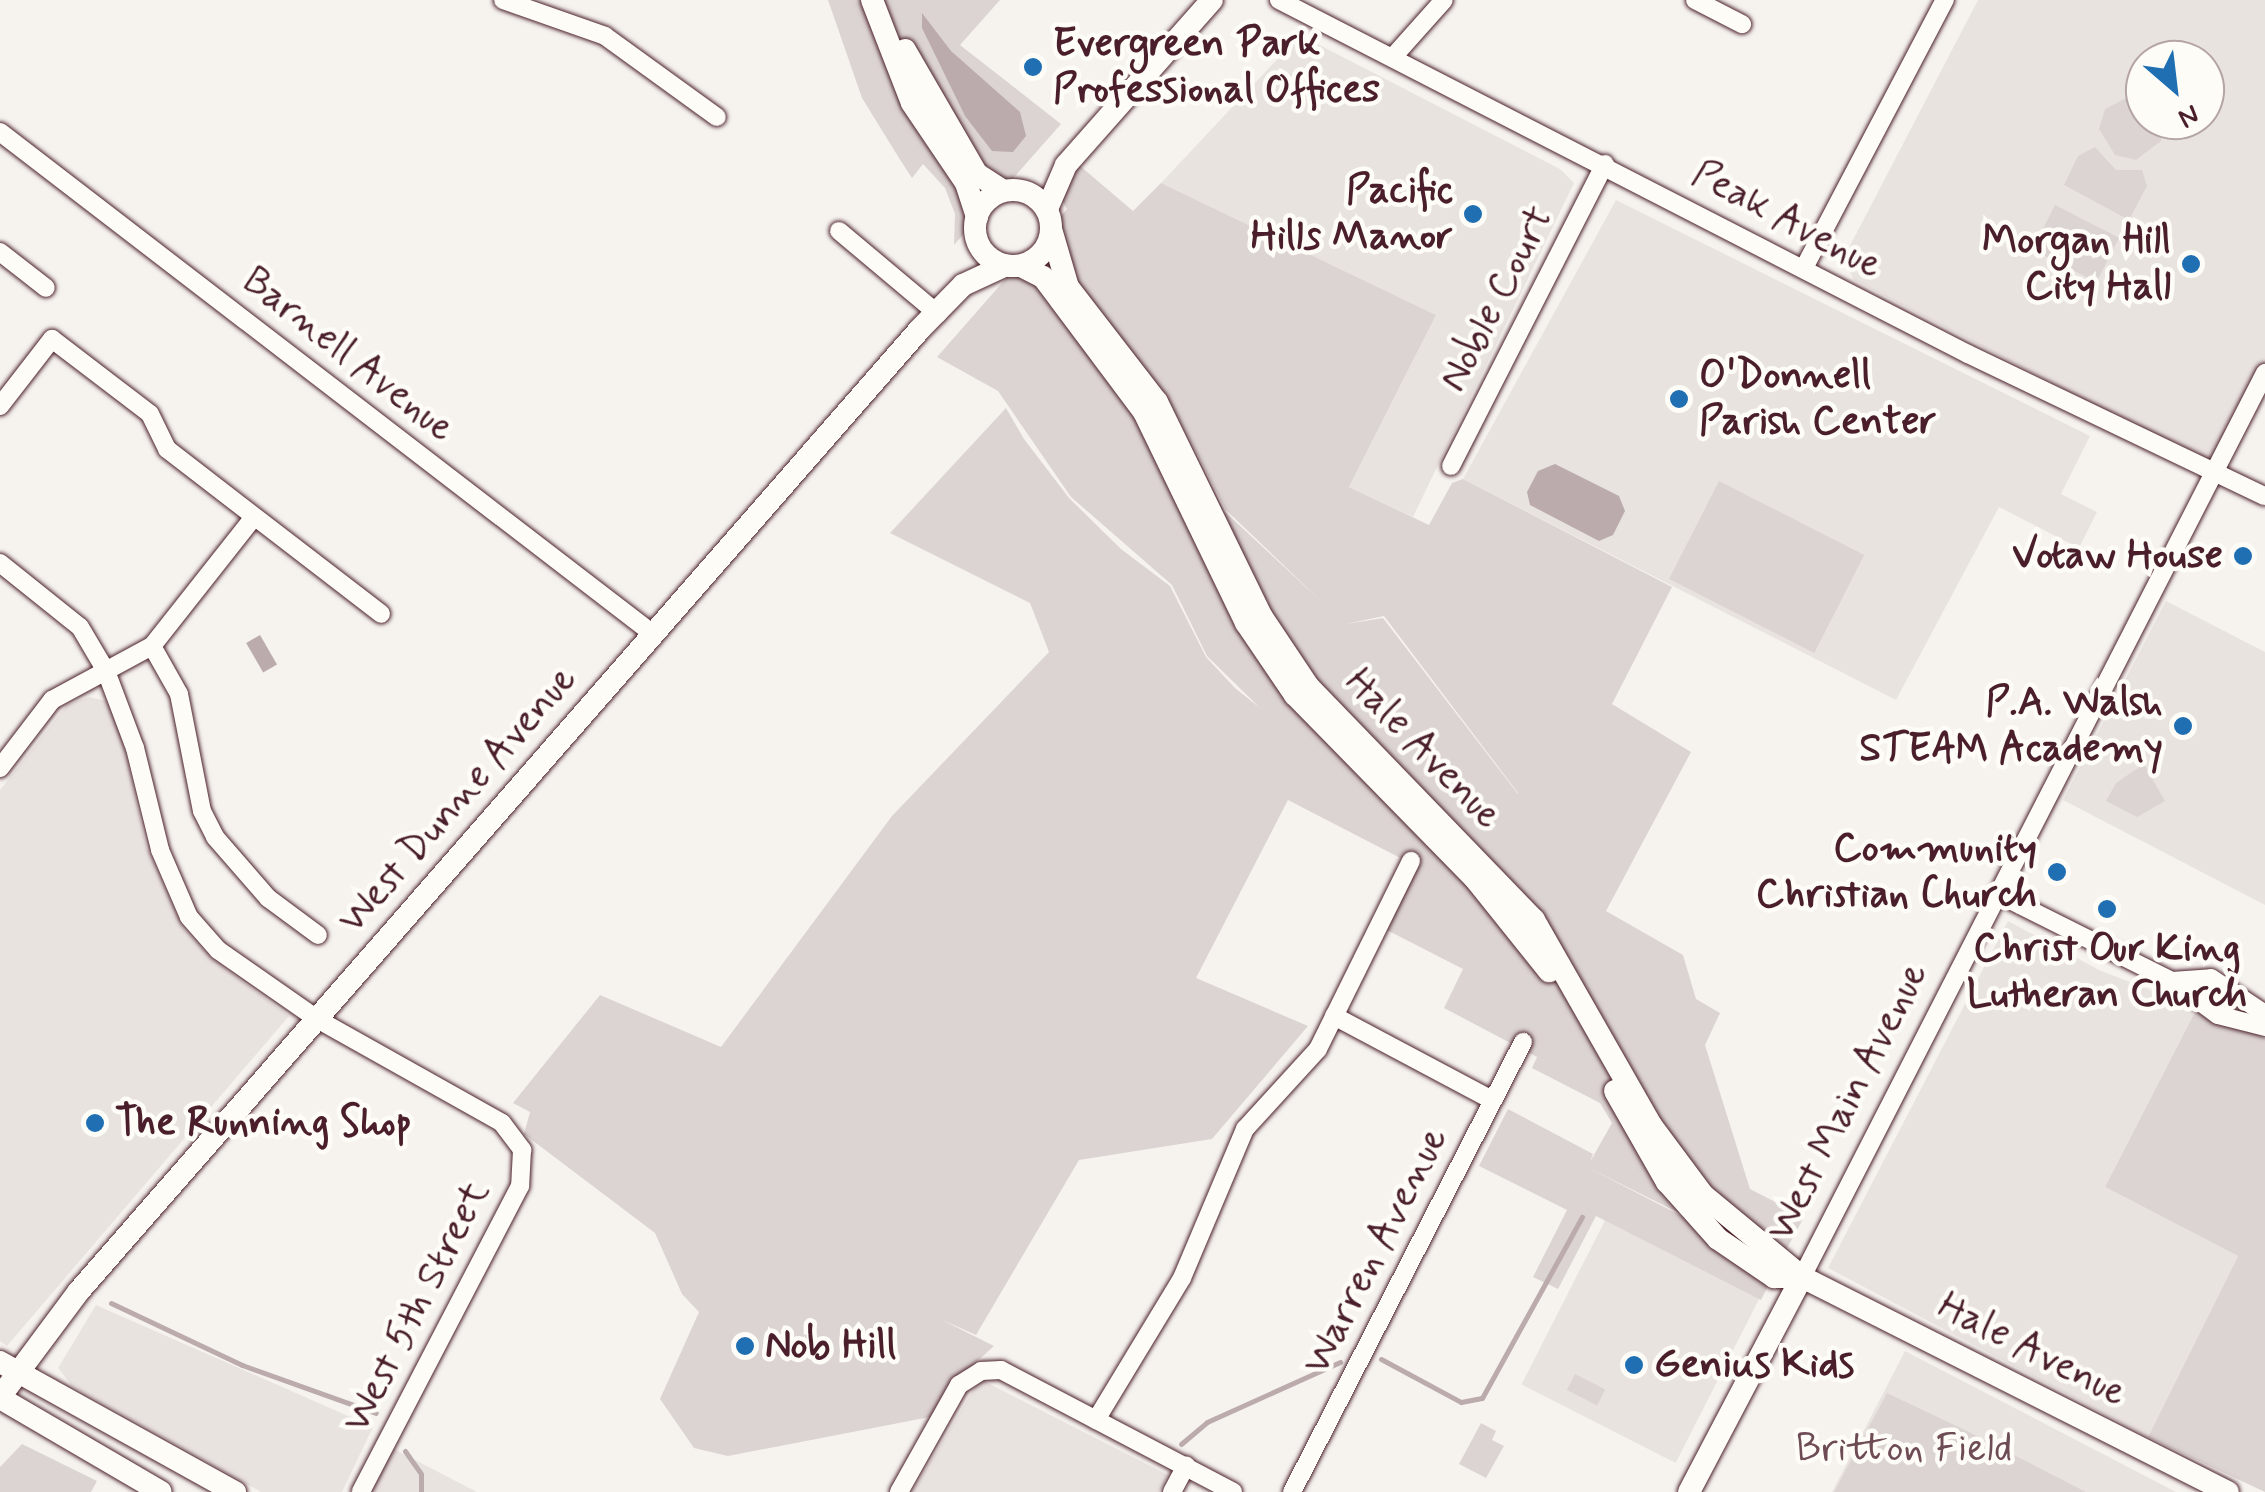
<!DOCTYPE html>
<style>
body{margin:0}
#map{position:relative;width:2265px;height:1492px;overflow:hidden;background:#f6f3ef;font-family:Mynerve,sans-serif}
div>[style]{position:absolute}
.built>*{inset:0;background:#e9e3e0;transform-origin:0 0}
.green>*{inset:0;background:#dcd4d2;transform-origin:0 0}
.water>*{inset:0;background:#bbabac;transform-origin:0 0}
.stream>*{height:5px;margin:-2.5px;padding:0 2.5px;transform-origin:2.5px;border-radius:2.5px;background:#bbabac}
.roads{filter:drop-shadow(0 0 2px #4a1f2b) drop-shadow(0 0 2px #4a1f2b)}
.minor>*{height:18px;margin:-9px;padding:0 9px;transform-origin:9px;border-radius:9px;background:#fdfcf7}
.major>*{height:22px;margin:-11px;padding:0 11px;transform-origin:11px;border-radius:11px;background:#fdfcf7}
.major>.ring{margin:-11px;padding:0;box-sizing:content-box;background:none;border:22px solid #fdfcf7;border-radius:50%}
.dots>*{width:28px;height:28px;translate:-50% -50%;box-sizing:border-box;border:5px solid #fdfcf7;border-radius:50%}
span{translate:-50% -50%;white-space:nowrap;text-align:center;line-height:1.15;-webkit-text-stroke:9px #fdfcf7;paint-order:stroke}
.poi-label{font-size:40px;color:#4a1f2b;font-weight:700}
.left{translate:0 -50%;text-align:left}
.right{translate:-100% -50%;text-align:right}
.street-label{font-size:40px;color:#4a1f2b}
.park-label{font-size:40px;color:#6e4c55}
.north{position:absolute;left:2125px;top:40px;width:100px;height:100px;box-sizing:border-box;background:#fdfcf7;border:2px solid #b5a4a5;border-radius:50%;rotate:152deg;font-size:28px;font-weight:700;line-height:40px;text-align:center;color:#4a1f2b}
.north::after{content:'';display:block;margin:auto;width:35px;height:45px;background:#1f6fb2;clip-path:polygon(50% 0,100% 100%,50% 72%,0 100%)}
</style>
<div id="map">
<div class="built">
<i style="clip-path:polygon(evenodd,1978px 0,2265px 0,2265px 366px,2219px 457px,2204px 462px,1854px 280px,1843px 259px,1978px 0,2145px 60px,2205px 60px,2205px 120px,2145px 120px,2145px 60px)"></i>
<i style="clip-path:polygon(1300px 35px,1560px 169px,1574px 183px,1413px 517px,1349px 487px,1436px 315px,1161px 183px)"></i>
<i style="clip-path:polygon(1616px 200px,2090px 436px,2061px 494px,2097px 512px,2079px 548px,1999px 507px,1896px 700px,1463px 479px)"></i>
<i style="clip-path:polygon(2166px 601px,2265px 652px,2265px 905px,2063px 800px)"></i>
<i style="clip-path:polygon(89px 697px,106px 701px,119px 723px,146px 846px,183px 928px,212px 959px,289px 1016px,7px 1346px,0 1341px,0 790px,67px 705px)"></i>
<i style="clip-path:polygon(2008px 921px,2099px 970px,2197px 1008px,2105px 1187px,2238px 1256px,2148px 1437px,1828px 1268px)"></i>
<i style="left:1620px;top:1191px;width:173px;height:217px;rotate:27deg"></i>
<i style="clip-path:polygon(96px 1305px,373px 1427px,342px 1492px,261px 1492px,72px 1386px,58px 1368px)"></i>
<i style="clip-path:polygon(1905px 1351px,2176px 1492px,1832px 1492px)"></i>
<i style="clip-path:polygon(980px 1379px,1168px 1475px,1159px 1492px,912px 1492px)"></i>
<i style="clip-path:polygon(392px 1448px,477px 1492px,370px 1492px)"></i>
</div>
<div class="green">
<i style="clip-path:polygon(828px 0,1000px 0,960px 45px,1061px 124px,954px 245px,955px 214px,945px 188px,923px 164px,912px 178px,899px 158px,862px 98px)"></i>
<i style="clip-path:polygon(2132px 95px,2145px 99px,2145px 120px,2163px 120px,2161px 141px,2136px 160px,2115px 155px,2099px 129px,2105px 109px)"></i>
<i style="clip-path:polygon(2095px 147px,2116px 170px,2142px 170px,2147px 186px,2129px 220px,2064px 185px,2078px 156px)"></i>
<i style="clip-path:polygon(evenodd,1079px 165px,1133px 211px,1161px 183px,1436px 315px,1349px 487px,1429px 525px,1452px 483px,1463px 479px,1672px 587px,1612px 704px,1691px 752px,1606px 911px,1683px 955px,1696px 999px,1720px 1013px,1705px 1045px,1750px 1189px,1804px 1217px,1779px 1263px,1587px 1167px,1778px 1266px,1761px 1300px,1596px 1216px,1558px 1289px,1533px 1277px,1567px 1210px,1479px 1166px,1508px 1109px,1593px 1154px,1590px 1162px,1612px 1123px,1600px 1103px,1532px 1068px,1537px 1057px,1444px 1008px,1463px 969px,1379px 926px,1410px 863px,1288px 800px,1196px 978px,1308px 1026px,1212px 1139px,1079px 1160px,976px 1335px,940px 1319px,994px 1346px,963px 1374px,935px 1416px,728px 1456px,694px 1448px,660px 1399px,699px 1312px,682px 1294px,655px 1233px,524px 1134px,530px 1112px,513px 1103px,600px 995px,721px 1047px,892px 816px,1049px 652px,1030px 603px,890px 533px,1006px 408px,1024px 439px,1069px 498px,1121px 549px,1170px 586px,1206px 657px,1235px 688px,1260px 708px,1207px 656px,1172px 585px,1071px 497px,998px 391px,937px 357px,1067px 209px,1056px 190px,1079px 165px,1174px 409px,1226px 510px,1321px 601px,1224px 511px,1174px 409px,1079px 165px,1384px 616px,1518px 793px,1518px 794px,1383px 618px,1346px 624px,1384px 616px)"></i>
<i style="left:2055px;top:205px;width:72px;height:50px;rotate:27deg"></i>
<i style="left:1719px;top:481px;width:163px;height:110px;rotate:27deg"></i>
<i style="clip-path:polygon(2144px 764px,2165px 801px,2137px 817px,2106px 801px,2116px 783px)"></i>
<i style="clip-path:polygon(2197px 1008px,2265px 1038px,2265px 1492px,2148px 1437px,2238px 1256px,2105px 1187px)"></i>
<i style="left:1575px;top:1374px;width:34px;height:18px;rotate:27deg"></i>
<i style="clip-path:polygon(1887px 1393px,1967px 1431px,2086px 1492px,1834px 1492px)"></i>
<i style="clip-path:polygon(1481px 1423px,1496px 1431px,1492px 1440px,1504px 1446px,1486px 1478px,1459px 1464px)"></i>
<i style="clip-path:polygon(22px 1444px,97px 1481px,91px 1492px,0 1492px,0 1467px)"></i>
</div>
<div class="water">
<i style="clip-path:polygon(922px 13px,951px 51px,1020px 112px,1026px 136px,1013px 152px,992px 151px,965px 116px,922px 28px)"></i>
<i style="clip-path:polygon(1555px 464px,1619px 496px,1625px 511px,1613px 535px,1599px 541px,1530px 505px,1527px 492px,1538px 471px)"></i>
<i style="left:260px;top:635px;width:34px;height:16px;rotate:60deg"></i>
</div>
<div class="stream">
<i style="left:111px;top:1303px;width:145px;rotate:25.3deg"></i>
<i style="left:242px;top:1365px;width:142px;rotate:19.7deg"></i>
<i style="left:1381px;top:1359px;width:91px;rotate:28.3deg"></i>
<i style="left:1461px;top:1402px;width:21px;rotate:-11deg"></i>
<i style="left:1482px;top:1398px;width:207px;rotate:-61.1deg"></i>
<i style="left:1181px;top:1444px;width:34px;rotate:-40deg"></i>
<i style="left:1207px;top:1422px;width:146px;rotate:-24.3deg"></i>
<i style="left:405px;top:1451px;width:28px;rotate:55deg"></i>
<i style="left:421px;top:1474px;width:18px;rotate:90deg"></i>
</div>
<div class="roads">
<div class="minor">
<i style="left:503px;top:0;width:108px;rotate:19.4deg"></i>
<i style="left:605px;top:36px;width:138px;rotate:35.9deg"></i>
<i style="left:1279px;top:0;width:775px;rotate:27.19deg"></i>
<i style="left:1968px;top:354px;width:329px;rotate:25.6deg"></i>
<i style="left:1695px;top:0;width:53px;rotate:27.1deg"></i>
<i style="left:1393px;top:57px;width:76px;rotate:-48.2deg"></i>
<i style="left:0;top:132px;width:824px;rotate:37.55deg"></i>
<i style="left:839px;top:231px;width:129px;rotate:40deg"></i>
<i style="left:0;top:252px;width:58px;rotate:38deg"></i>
<i style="left:1804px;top:268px;width:303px;rotate:-62.3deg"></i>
<i style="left:0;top:406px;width:85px;rotate:-52.2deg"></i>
<i style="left:52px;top:339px;width:123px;rotate:37.4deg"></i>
<i style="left:150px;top:414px;width:39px;rotate:64deg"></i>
<i style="left:167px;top:449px;width:270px;rotate:37.6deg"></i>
<i style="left:1451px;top:466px;width:339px;rotate:-63deg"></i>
<i style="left:0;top:563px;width:102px;rotate:38.7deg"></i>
<i style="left:80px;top:627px;width:51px;rotate:59.4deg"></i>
<i style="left:106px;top:671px;width:82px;rotate:69.4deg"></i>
<i style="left:135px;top:748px;width:105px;rotate:76.2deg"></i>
<i style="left:160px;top:850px;width:73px;rotate:66.6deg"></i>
<i style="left:189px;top:917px;width:44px;rotate:48.7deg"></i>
<i style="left:218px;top:950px;width:121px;rotate:34.9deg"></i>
<i style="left:317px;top:1019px;width:212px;rotate:29.3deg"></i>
<i style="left:502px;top:1123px;width:34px;rotate:53deg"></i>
<i style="left:522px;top:1150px;width:36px;rotate:93deg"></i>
<i style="left:520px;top:1186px;width:345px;rotate:117.5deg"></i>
<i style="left:152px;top:646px;width:55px;rotate:60.6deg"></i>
<i style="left:179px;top:694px;width:119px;rotate:78.9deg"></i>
<i style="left:202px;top:811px;width:29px;rotate:63deg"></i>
<i style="left:215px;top:837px;width:81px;rotate:49deg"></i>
<i style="left:268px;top:898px;width:62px;rotate:36.5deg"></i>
<i style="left:0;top:768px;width:86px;rotate:-52.6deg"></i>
<i style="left:52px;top:700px;width:114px;rotate:-28.4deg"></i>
<i style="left:152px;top:646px;width:164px;rotate:-51.7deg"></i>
<i style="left:1998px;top:894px;width:195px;rotate:26.6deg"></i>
<i style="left:2172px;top:981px;width:57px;rotate:36.5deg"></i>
<i style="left:2218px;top:1015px;width:49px;rotate:14.3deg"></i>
<i style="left:2172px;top:981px;width:39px;rotate:-4deg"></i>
<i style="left:2211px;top:978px;width:65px;rotate:33.7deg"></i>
<i style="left:1334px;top:1016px;width:179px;rotate:28deg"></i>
<i style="left:1802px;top:1277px;width:1016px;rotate:-62.88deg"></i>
<i style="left:1096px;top:1420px;width:166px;rotate:-58.8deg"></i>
<i style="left:1182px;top:1278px;width:162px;rotate:-67.1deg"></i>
<i style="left:1245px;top:1129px;width:108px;rotate:-47.6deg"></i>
<i style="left:1318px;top:1049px;width:210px;rotate:-63.7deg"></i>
<i style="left:899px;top:1492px;width:123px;rotate:-60.7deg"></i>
<i style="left:959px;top:1385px;width:26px;rotate:-32deg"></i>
<i style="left:981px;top:1371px;width:20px;rotate:-3deg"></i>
<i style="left:1001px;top:1370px;width:262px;rotate:27.7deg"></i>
<i style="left:1172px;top:1492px;width:30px;rotate:-62deg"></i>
<i style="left:1292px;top:1492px;width:506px;rotate:-62.83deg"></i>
</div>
<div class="major">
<i style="left:872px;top:0;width:110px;rotate:68.8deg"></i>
<i style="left:912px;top:103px;width:97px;rotate:56deg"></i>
<i style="left:966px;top:183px;width:36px;rotate:72deg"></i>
<i style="left:905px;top:50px;width:143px;rotate:59.9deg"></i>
<i style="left:977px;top:174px;width:30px;rotate:33deg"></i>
<i class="ring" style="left:975px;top:190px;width:54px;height:54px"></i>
<i style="left:1047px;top:209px;width:48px;rotate:-66.6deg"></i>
<i style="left:1066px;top:165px;width:220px;rotate:-48.5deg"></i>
<i style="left:1051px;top:229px;width:60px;rotate:73.7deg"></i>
<i style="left:1068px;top:287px;width:145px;rotate:52.3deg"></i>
<i style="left:1157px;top:402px;width:239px;rotate:64deg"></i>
<i style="left:1262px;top:617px;width:83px;rotate:56.3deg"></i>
<i style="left:1308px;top:686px;width:325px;rotate:46deg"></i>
<i style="left:1534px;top:920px;width:236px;rotate:60.3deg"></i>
<i style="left:1651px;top:1125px;width:87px;rotate:53.4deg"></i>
<i style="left:1703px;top:1195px;width:129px;rotate:39.6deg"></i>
<i style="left:1802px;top:1277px;width:477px;rotate:26.8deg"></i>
<i style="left:1023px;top:267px;width:22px;rotate:27deg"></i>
<i style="left:1043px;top:277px;width:169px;rotate:53.2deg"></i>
<i style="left:1144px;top:412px;width:234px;rotate:64.2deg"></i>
<i style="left:1246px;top:623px;width:87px;rotate:55.8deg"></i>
<i style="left:1295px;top:695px;width:259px;rotate:45.6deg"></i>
<i style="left:1476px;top:880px;width:117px;rotate:51.3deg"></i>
<i style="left:1615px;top:1091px;width:105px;rotate:60.3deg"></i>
<i style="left:1667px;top:1182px;width:76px;rotate:48.2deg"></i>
<i style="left:1718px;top:1239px;width:68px;rotate:34.2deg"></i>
<i style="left:1774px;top:1277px;width:28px"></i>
<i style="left:0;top:1362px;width:269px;rotate:29deg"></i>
<i style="left:0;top:1397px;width:132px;rotate:-53.3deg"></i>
<i style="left:79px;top:1291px;width:1276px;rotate:-48.84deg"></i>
<i style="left:919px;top:330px;width:63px;rotate:-45.6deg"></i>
<i style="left:963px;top:285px;width:47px;rotate:-24.9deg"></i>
<i style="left:0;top:1398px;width:186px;rotate:30.3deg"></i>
<i style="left:1689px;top:1492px;width:243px;rotate:-62.3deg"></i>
</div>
</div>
<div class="dots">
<i style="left:1033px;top:67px;background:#1f6fb2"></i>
<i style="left:1473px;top:214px;background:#1f6fb2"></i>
<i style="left:2191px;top:264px;background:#1f6fb2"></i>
<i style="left:1679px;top:399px;background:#1f6fb2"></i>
<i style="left:2243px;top:556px;background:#1f6fb2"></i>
<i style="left:2183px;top:726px;background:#1f6fb2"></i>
<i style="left:2057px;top:872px;background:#1f6fb2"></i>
<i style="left:2107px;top:909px;background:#1f6fb2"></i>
<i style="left:95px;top:1123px;background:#1f6fb2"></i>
<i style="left:745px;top:1346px;background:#1f6fb2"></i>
<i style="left:1634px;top:1365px;background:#1f6fb2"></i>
</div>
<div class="poi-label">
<span class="left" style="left:1053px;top:67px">Evergreen Park<br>Professional Offices</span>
<span class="right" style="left:1453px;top:214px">Pacific<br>Hills Manor</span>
<span class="right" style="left:2171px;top:264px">Morgan Hill<br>City Hall</span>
<span class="left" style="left:1699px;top:399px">O'Donnell<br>Parish Center</span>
<span class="right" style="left:2223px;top:556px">Votaw House</span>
<span class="right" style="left:2163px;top:726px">P.A. Walsh<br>STEAM Academy</span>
<span class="right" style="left:2037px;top:872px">Community<br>Christian Church</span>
<span style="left:2107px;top:972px">Christ Our King<br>Lutheran Church</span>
<span class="left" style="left:115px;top:1123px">The Running Shop</span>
<span class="left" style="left:765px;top:1346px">Nob Hill</span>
<span class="left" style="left:1654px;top:1365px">Genius Kids</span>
</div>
<div class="street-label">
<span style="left:1787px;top:220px;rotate:28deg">Peak Avenue</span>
<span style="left:1497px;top:299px;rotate:-63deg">Noble Court</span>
<span style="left:348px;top:355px;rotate:38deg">Barnell Avenue</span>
<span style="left:1423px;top:749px;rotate:46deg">Hale Avenue</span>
<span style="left:458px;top:800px;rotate:-49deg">West Dunne Avenue</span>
<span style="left:1848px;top:1102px;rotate:-63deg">West Main Avenue</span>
<span style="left:1376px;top:1251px;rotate:-63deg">Warren Avenue</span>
<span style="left:417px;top:1307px;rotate:-63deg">West 5th Street</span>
<span style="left:2032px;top:1350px;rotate:27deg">Hale Avenue</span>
</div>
<div class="park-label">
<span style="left:1904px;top:1449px">Britton Field</span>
</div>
<div class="north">N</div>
</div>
